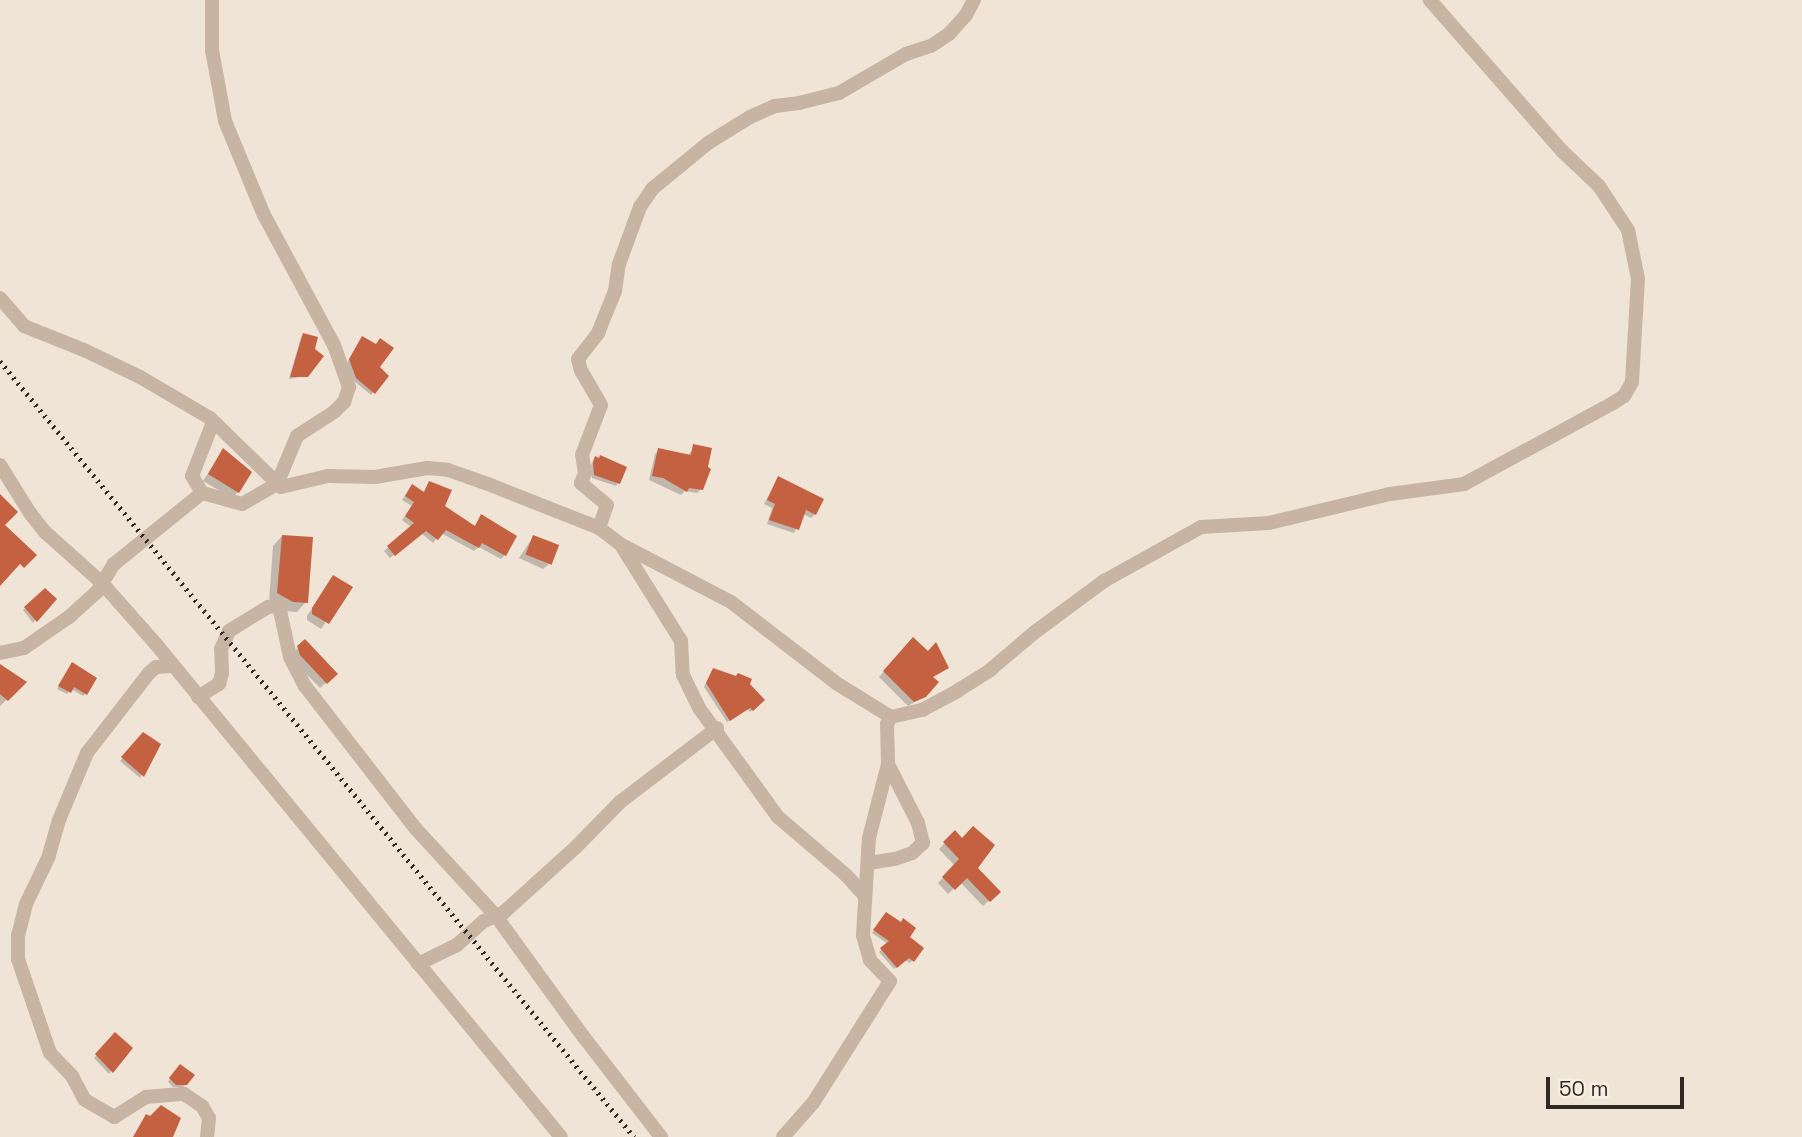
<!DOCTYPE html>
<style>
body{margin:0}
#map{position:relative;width:1802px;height:1137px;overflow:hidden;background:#f0e4d6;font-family:"Space Grotesk",sans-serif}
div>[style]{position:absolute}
.shadow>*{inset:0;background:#0003}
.building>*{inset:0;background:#c36141;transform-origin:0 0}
.street>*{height:14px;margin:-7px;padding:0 7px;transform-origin:7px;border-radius:7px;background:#c7b4a3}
.rail>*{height:5px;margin-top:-2.5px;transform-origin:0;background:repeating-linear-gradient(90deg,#322925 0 2px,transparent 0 7px)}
span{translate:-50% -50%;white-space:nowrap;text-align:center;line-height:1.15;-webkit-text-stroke:7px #f8eee2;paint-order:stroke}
.scale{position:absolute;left:1546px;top:1077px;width:138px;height:32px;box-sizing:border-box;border:4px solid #322925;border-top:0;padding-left:9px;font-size:21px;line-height:24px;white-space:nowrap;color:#322925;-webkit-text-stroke:5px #f8eee2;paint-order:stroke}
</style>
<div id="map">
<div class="shadow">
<i style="clip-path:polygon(303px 335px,307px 376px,289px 379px,301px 337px)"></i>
<i style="clip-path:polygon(360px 341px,387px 376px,371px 395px,354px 381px,347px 363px)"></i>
<i style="clip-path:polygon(694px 446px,701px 489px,697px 493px,685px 491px,681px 495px,649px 480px,655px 454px,659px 450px,688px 456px)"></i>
<i style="clip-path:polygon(223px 451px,238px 492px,232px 498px,203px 481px)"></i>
<i style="clip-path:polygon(595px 458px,618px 483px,616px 486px,592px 478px,591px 465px)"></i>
<i style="clip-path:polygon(778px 478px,815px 514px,811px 518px,803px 514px,794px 533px,767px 524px,772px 508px,764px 504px)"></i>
<i style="clip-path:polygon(429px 483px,442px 507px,474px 527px,481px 516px,505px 555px,501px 559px,479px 547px,474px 551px,441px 533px,433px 543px,421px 533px,390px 558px,384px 551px,411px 527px,402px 520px,412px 506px,402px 500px,409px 490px,423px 493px)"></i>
<i style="clip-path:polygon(282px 536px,306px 602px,297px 612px,282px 611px,269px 602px,273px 546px)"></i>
<i style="clip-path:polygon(533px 537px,549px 564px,543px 569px,519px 558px)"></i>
<i style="clip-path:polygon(333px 577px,350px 587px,321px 629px,307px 620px,307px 616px)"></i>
<i style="clip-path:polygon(45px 591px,55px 599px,33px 623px,23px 610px)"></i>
<i style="clip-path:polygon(305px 642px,336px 674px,320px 688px,294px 661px,292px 654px)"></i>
<i style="clip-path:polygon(908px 645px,947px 667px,925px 679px,925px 696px,908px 706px,879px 677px)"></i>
<i style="clip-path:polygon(0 666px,24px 683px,0 706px)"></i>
<i style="clip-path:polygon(70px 667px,85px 694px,83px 696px,71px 689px,67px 694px,57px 689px)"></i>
<i style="clip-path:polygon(711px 673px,748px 684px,763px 700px,750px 712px,747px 709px,727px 722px,704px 687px)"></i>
<i style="clip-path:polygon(143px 734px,158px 745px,140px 778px,120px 761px)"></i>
<i style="clip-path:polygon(955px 833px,976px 868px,998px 892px,983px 906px,960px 882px,948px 894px,938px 883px,955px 866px,939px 849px)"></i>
<i style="clip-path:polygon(884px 917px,900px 924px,907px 938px,922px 948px,910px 963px,905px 960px,894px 969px,879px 952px,888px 944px,872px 933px)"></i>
<i style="clip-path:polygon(115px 1034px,130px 1048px,109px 1074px,94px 1058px)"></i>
<i style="clip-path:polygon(177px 1069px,186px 1084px,183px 1087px,173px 1087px,168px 1082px)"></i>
</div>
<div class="building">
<i style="clip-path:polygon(303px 333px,318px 337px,315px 349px,324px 356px,308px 377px,290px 377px)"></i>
<i style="clip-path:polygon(362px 336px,376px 344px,380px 338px,394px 348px,380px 367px,389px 376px,375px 394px,356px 378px,349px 359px)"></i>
<i style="clip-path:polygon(693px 444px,712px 448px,708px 467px,711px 469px,703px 490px,689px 488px,687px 492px,663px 478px,652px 476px,658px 448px,691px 455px)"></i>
<i style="clip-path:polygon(223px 448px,252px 472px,239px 493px,208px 474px)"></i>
<i style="clip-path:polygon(600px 455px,627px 467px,620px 484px,594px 475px,593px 462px,595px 456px,599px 458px)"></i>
<i style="clip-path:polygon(778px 476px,824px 499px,816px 515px,806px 510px,799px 530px,769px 520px,775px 504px,767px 500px)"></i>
<i style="clip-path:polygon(429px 481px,452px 490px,445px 506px,475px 526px,481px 514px,517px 536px,506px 556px,482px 543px,479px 548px,446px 530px,438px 540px,426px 531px,395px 556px,387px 546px,414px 523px,405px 516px,414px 502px,405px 496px,412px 484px,424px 492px)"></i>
<i style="clip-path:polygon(0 494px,18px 512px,5px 525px,37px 555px,24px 568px,20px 564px,0 586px)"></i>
<i style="clip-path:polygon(282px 535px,313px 537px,308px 603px,293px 602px,277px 593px)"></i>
<i style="left:533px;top:535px;width:28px;height:21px;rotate:21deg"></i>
<i style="clip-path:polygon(333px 575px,353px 587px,329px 624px,312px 614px,312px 608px)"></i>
<i style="clip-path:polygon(45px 588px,57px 599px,37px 622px,24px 607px)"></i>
<i style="clip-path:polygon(913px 637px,928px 651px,936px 642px,949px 668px,933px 677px,939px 682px,926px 697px,914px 702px,883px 671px)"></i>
<i style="clip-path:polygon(305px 639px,338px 674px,327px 684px,300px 655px,297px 646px)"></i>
<i style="clip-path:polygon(72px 662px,97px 678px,87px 695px,74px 687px,71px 693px,58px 686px)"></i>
<i style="clip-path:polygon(0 664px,27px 682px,8px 701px,0 694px)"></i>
<i style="clip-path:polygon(713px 668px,736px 676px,738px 673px,752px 679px,750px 684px,765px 700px,753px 711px,750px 708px,730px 721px,706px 683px)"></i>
<i style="clip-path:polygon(143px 732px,161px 744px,144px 777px,121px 757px)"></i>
<i style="clip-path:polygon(973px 826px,995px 845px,978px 868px,1001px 892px,990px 902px,967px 878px,955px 890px,942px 877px,959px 859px,943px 842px,955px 830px,962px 838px)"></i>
<i style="clip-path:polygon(886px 912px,901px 922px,903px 918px,916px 928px,910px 937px,924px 948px,914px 962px,909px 958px,897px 968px,880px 948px,889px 941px,873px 930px)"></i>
<i style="clip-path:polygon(115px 1032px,133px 1048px,113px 1073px,95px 1054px)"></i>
<i style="clip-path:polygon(180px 1064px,195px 1075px,187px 1085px,176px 1085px,169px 1078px)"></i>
<i style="clip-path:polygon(161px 1105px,181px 1118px,173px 1137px,133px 1137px,146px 1114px,150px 1116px)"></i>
</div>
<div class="street">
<i style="left:212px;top:0;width:50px;rotate:90deg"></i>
<i style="left:212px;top:50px;width:72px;rotate:79.6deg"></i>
<i style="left:225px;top:121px;width:102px;rotate:67.5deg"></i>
<i style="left:264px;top:215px;width:148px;rotate:61.7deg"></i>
<i style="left:334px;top:345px;width:45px;rotate:70.3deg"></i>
<i style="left:349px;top:387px;width:16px;rotate:108deg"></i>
<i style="left:344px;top:402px;width:14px;rotate:135deg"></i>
<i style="left:334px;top:412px;width:44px;rotate:147deg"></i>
<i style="left:297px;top:436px;width:52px;rotate:112.6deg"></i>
<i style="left:277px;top:484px;width:40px;rotate:150.3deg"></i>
<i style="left:242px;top:504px;width:41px;rotate:-164.6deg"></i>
<i style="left:202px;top:493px;width:20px;rotate:-120deg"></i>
<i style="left:192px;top:476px;width:58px;rotate:-68.7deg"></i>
<i style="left:0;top:298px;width:37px;rotate:49deg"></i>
<i style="left:24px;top:326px;width:65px;rotate:21.8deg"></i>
<i style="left:84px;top:350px;width:62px;rotate:25.7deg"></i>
<i style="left:140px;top:377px;width:81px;rotate:30.4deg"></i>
<i style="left:210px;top:418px;width:99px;rotate:44.2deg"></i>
<i style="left:281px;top:487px;width:48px;rotate:-13.2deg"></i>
<i style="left:328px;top:476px;width:47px;rotate:1.2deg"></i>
<i style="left:375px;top:477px;width:53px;rotate:-9.8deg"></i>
<i style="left:427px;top:468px;width:21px;rotate:5deg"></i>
<i style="left:448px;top:470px;width:42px;rotate:19.3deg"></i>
<i style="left:488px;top:484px;width:119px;rotate:21.6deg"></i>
<i style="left:599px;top:528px;width:26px;rotate:37deg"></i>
<i style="left:620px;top:544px;width:125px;rotate:27.6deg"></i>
<i style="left:731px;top:602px;width:133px;rotate:37.6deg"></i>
<i style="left:836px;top:683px;width:65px;rotate:31.7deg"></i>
<i style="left:0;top:465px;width:57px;rotate:58deg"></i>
<i style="left:30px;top:513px;width:24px;rotate:52deg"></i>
<i style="left:45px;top:532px;width:75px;rotate:41.8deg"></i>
<i style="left:101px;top:582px;width:81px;rotate:48.5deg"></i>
<i style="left:155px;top:643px;width:639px;rotate:50.58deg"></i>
<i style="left:599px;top:528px;width:24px;rotate:-71deg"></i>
<i style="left:607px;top:505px;width:34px;rotate:-140deg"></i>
<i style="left:581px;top:483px;width:11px;rotate:-68deg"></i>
<i style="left:585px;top:473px;width:18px;rotate:-99deg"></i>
<i style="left:582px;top:455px;width:53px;rotate:-69.2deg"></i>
<i style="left:601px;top:405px;width:39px;rotate:-120deg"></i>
<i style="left:581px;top:371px;width:12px;rotate:-104deg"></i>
<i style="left:578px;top:359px;width:33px;rotate:-52deg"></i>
<i style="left:598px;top:333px;width:45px;rotate:-68deg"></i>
<i style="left:615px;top:291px;width:27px;rotate:-82deg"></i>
<i style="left:619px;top:264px;width:61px;rotate:-69.8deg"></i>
<i style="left:640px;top:207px;width:22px;rotate:-56deg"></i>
<i style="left:652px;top:189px;width:72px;rotate:-39.4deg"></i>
<i style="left:708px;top:143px;width:49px;rotate:-31.8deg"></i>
<i style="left:750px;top:117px;width:27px;rotate:-24deg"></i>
<i style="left:775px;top:106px;width:24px;rotate:-7deg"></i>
<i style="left:799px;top:103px;width:41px;rotate:-14deg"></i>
<i style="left:839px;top:93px;width:78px;rotate:-30.2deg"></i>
<i style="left:906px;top:54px;width:26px;rotate:-18deg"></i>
<i style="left:931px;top:46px;width:22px;rotate:-34deg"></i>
<i style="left:949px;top:34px;width:25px;rotate:-48deg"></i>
<i style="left:966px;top:15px;width:17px;rotate:-62deg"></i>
<i style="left:621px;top:545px;width:113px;rotate:58deg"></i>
<i style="left:681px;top:641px;width:34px;rotate:87deg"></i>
<i style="left:683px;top:675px;width:37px;rotate:64deg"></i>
<i style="left:699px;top:708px;width:135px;rotate:54.1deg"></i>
<i style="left:778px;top:817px;width:89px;rotate:40.5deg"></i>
<i style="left:846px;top:875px;width:28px;rotate:48deg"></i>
<i style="left:0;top:653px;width:25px;rotate:-12deg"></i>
<i style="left:24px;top:648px;width:55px;rotate:-34.6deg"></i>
<i style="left:69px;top:617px;width:38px;rotate:-42deg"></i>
<i style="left:97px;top:592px;width:33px;rotate:-59deg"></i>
<i style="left:114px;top:564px;width:113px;rotate:-38.9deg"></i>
<i style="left:173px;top:666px;width:17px;rotate:177deg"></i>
<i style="left:156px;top:667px;width:9px;rotate:139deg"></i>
<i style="left:149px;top:673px;width:101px;rotate:127.8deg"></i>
<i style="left:87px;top:753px;width:73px;rotate:112.7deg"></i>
<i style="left:59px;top:820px;width:37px;rotate:106deg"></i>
<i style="left:49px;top:856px;width:53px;rotate:115.6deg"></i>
<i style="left:26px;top:904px;width:32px;rotate:104deg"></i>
<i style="left:18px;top:935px;width:24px;rotate:90deg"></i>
<i style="left:18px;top:959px;width:99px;rotate:71.2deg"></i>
<i style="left:50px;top:1053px;width:32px;rotate:46deg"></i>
<i style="left:72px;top:1076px;width:27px;rotate:62deg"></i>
<i style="left:85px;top:1100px;width:34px;rotate:30deg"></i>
<i style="left:114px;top:1117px;width:38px;rotate:-32deg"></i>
<i style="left:146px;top:1097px;width:38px;rotate:-5deg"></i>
<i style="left:184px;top:1094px;width:22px;rotate:34deg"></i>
<i style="left:202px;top:1106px;width:14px;rotate:60deg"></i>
<i style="left:209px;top:1118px;width:19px;rotate:96deg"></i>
<i style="left:198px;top:697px;width:25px;rotate:-32deg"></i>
<i style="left:219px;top:684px;width:11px;rotate:-75deg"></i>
<i style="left:222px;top:673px;width:24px;rotate:-92deg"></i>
<i style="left:221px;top:649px;width:20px;rotate:-66deg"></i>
<i style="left:229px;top:631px;width:46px;rotate:-31.6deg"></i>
<i style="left:268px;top:607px;width:11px;rotate:-5deg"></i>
<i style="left:279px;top:606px;width:52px;rotate:77.8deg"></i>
<i style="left:290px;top:657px;width:33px;rotate:63deg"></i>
<i style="left:305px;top:686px;width:181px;rotate:52.2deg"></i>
<i style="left:416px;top:829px;width:118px;rotate:47.4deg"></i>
<i style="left:496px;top:916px;width:148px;rotate:54.1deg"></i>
<i style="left:583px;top:1036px;width:128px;rotate:52.3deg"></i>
<i style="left:869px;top:863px;width:26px;rotate:-9deg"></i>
<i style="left:895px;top:859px;width:18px;rotate:-19deg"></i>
<i style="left:912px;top:853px;width:15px;rotate:-42deg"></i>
<i style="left:923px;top:843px;width:21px;rotate:-104deg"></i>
<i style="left:918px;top:823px;width:66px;rotate:-117deg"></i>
<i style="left:418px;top:964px;width:43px;rotate:-26deg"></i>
<i style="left:457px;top:945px;width:36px;rotate:-42deg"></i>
<i style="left:484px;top:921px;width:21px;rotate:-23deg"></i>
<i style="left:503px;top:913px;width:98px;rotate:-42.1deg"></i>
<i style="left:576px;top:847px;width:63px;rotate:-45.6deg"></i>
<i style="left:620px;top:802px;width:122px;rotate:-37.3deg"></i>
<i style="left:783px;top:1137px;width:45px;rotate:-48.6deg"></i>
<i style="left:813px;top:1103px;width:144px;rotate:-57.7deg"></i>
<i style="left:890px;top:981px;width:29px;rotate:-134deg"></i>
<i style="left:870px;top:960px;width:26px;rotate:-106deg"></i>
<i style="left:863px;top:935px;width:97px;rotate:-86.5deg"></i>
<i style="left:869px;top:838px;width:76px;rotate:-75.6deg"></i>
<i style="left:888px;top:764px;width:40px;rotate:-91.4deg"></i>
<i style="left:887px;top:724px;width:8px;rotate:-60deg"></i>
<i style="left:891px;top:717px;width:32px;rotate:-13deg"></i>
<i style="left:922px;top:710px;width:40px;rotate:-28deg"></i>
<i style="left:957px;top:691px;width:39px;rotate:-32deg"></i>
<i style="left:990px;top:670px;width:59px;rotate:-40.2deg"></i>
<i style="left:1035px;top:632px;width:86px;rotate:-36.5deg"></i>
<i style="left:1104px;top:581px;width:111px;rotate:-29.1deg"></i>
<i style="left:1201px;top:527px;width:68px;rotate:-3.4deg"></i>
<i style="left:1269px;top:523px;width:124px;rotate:-13.5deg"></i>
<i style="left:1390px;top:494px;width:75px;rotate:-7.7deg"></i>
<i style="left:1464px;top:484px;width:170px;rotate:-28.5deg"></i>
<i style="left:1613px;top:403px;width:13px;rotate:-32deg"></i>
<i style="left:1624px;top:396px;width:16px;rotate:-60deg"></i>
<i style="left:1632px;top:382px;width:103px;rotate:-86.7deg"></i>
<i style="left:1638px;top:279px;width:50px;rotate:-101.5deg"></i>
<i style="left:1628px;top:230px;width:53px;rotate:-123.4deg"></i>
<i style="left:1599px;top:186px;width:51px;rotate:-136.6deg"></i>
<i style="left:1562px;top:151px;width:201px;rotate:-131.2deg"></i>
</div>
<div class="rail">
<i style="left:0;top:361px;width:1002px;rotate:50.75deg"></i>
</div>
<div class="scale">50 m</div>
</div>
